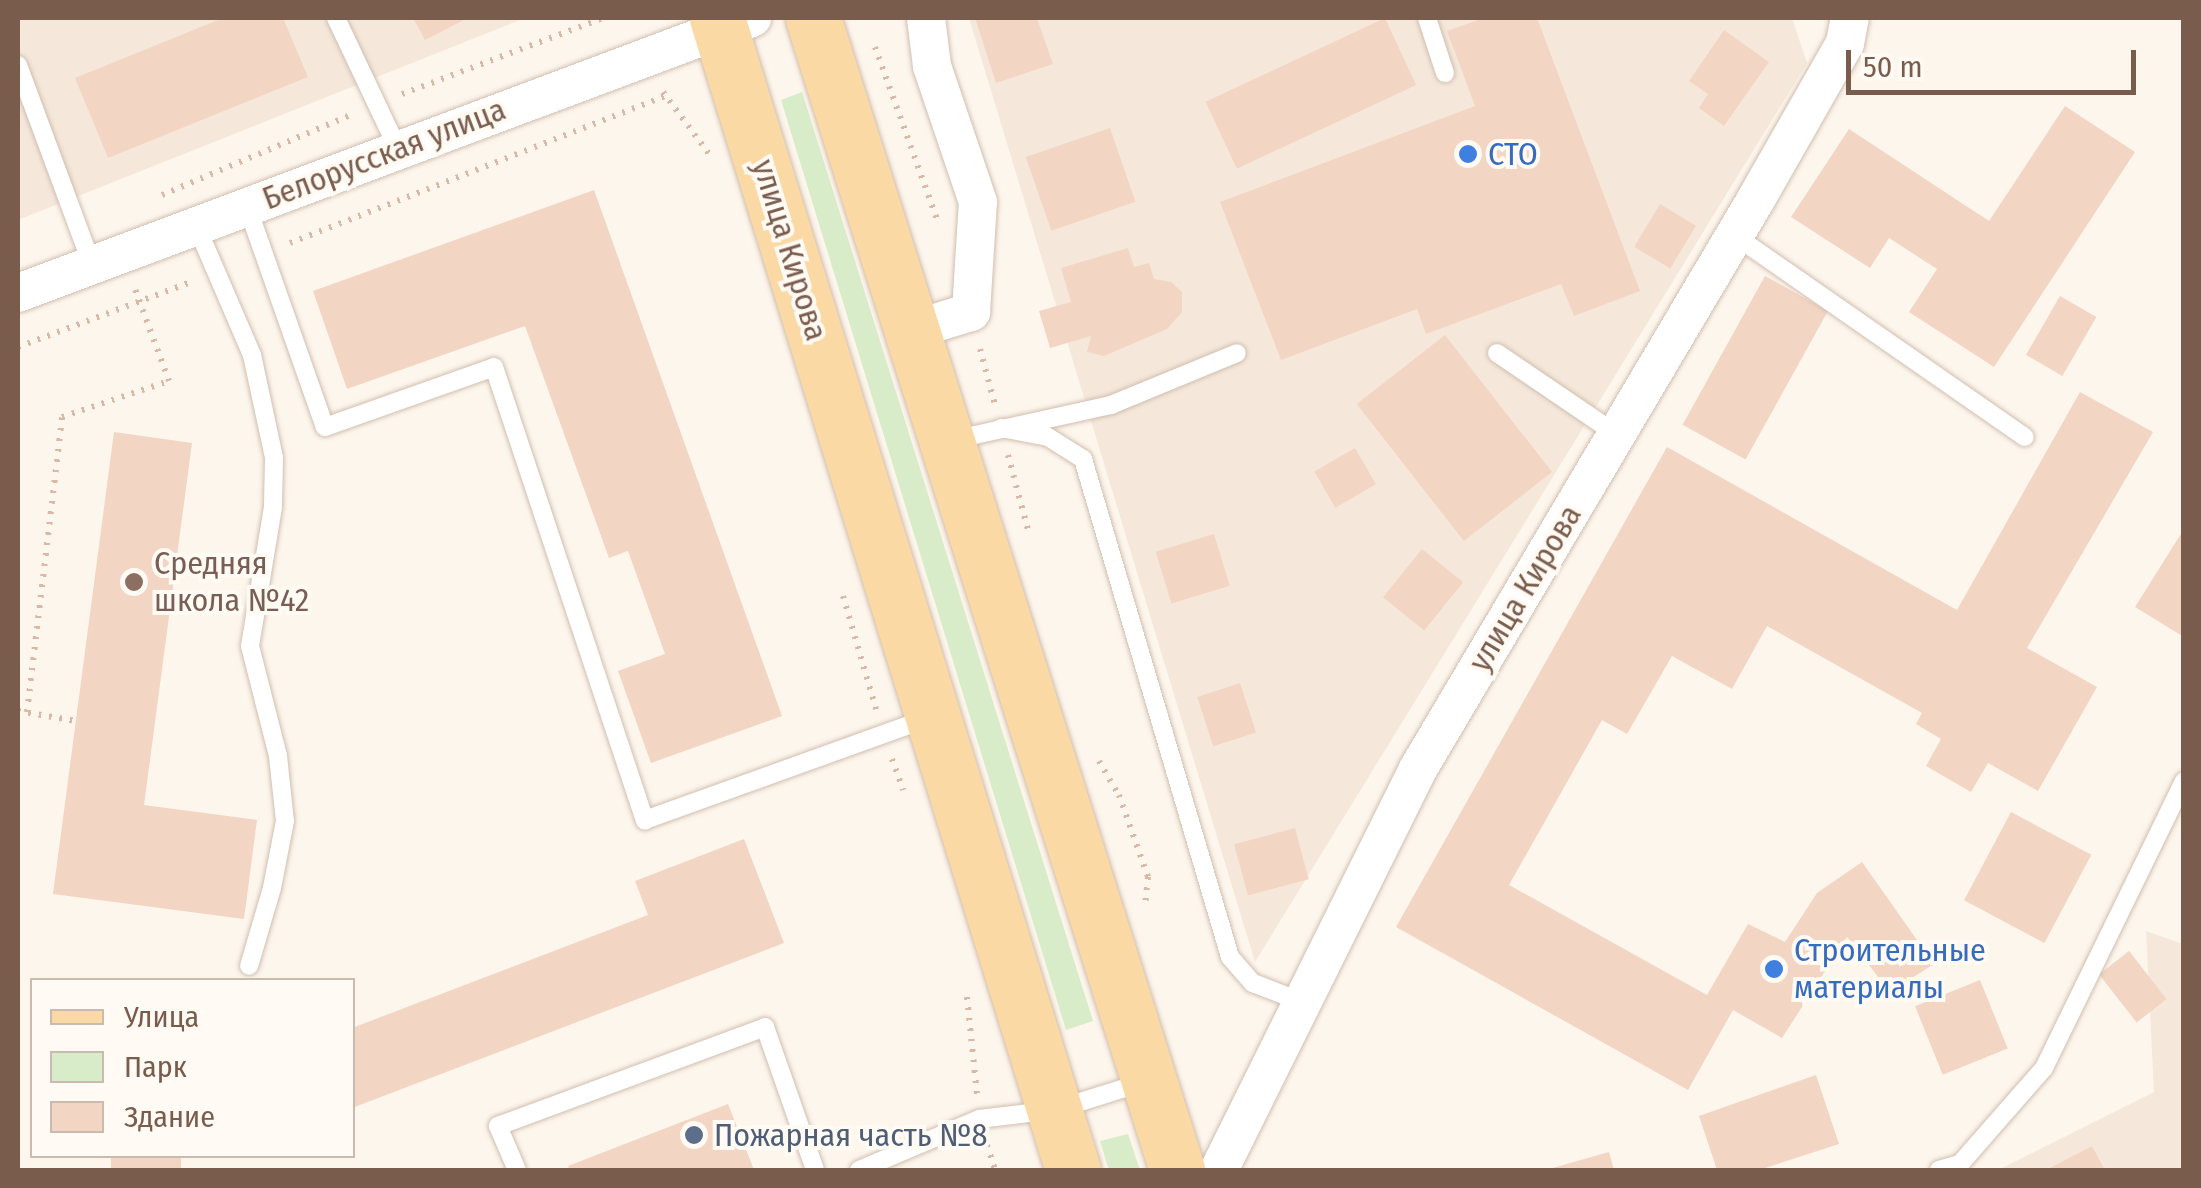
<!DOCTYPE html>
<meta charset="utf-8">
<style>
body{margin:0}
#map{position:relative;width:2201px;height:1188px;overflow:hidden;background:#fdf6ec;font-family:"Fira Sans Condensed",sans-serif}
div>[style]{position:absolute}
.residential>*{inset:0;background:#f5e8da}
.green>*{inset:0;background:#d8ecc9}
.building>*{inset:0;background:#f3d5c3;transform-origin:0 0}
.path>*{height:6px;margin-top:-3px;transform-origin:0;background:repeating-linear-gradient(90deg,#d9b8a5 0 2.5px,transparent 0 10.5px)}
.roads{filter:drop-shadow(0 0 2px #d1beb0) drop-shadow(0 0 2px #d1beb0)}
.lane>*{height:18px;margin:-9px;padding:0 9px;transform-origin:9px;border-radius:9px;background:#fff}
.street>*{height:38px;margin:-19px;padding:0 19px;transform-origin:19px;border-radius:19px;background:#fff}
.primary>*{height:55px;margin:-27.5px;padding:0 27.5px;transform-origin:27.5px;border-radius:27.5px;background:#fbd9a5}
.dots>*{width:28px;height:28px;translate:-50% -50%;box-sizing:border-box;border:5px solid #fffaf3;border-radius:50%}
span{translate:-50% -50%;white-space:nowrap;text-align:center;line-height:1.15;-webkit-text-stroke:8px #fffaf3;paint-order:stroke}
.street-label{font-size:32px;color:#7a5c4d}
.shop-label{font-size:32px;color:#366cbe}
.left{translate:0 -50%;text-align:left}
.education-label{font-size:32px;color:#785e54}
.service-label{font-size:32px;color:#4e5e75}
.frame{position:absolute;inset:0;border:20px solid #7a5c4d;pointer-events:none}
.legend{position:absolute;left:30px;top:978px;width:325px;height:180px;box-sizing:border-box;background:#fffaf3;border:2px solid #cabbb1;margin:0;padding:12px 18px;list-style:none;font-size:30px;color:#7a5c4d}
.legend li{display:flex;align-items:center;gap:20px;height:50px}
.legend b{width:50px;border:2px solid #cabbb1}
.scale{position:absolute;left:1846px;top:50px;width:290px;height:45px;box-sizing:border-box;border:5px solid #7a5c4d;border-top:0;padding-left:12px;font-size:30px;line-height:35px;white-space:nowrap;color:#7a5c4d;-webkit-text-stroke:8px #fffaf3;paint-order:stroke}
</style>
<div id="map">
<div class="residential">
<i style="clip-path:polygon(18px 18px,519px 18px,520px 20px,18px 220px)"></i>
<i style="clip-path:polygon(969px 18px,1792px 18px,1807px 63px,1255px 962px)"></i>
<i style="clip-path:polygon(2146px 931px,2183px 944px,2183px 1170px,1998px 1170px,2154px 1092px)"></i>
</div>
<div class="green">
<i style="clip-path:polygon(802px 92px,1093px 1021px,1066px 1030px,781px 100px)"></i>
<i style="clip-path:polygon(1128px 1134px,1140px 1170px,1109px 1170px,1100px 1141px)"></i>
</div>
<div class="building">
<i style="clip-path:polygon(223px 18px,283px 18px,308px 77px,108px 158px,75px 78px)"></i>
<i style="clip-path:polygon(413px 18px,468px 18px,425px 40px)"></i>
<i style="clip-path:polygon(975px 18px,1037px 18px,1053px 64px,996px 83px)"></i>
<i style="left:1385px;top:18px;width:74px;height:198px;rotate:65deg"></i>
<i style="clip-path:polygon(1484px 18px,1537px 18px,1640px 291px,1574px 316px,1561px 284px,1426px 334px,1417px 309px,1281px 360px,1220px 202px,1475px 106px,1447px 31px)"></i>
<i style="clip-path:polygon(1724px 30px,1769px 62px,1724px 126px,1699px 108px,1708px 94px,1689px 81px)"></i>
<i style="clip-path:polygon(2065px 106px,2135px 152px,1994px 367px,1909px 312px,1937px 269px,1889px 238px,1870px 268px,1791px 217px,1849px 129px,1989px 221px)"></i>
<i style="left:1110px;top:128px;width:78px;height:89px;rotate:71deg"></i>
<i style="clip-path:polygon(594px 190px,782px 716px,651px 763px,618px 671px,665px 654px,628px 551px,609px 558px,525px 326px,347px 389px,313px 291px)"></i>
<i style="left:1660px;top:204px;width:42px;height:50px;rotate:31deg"></i>
<i style="clip-path:polygon(1128px 248px,1134px 267px,1149px 263px,1154px 279px,1171px 282px,1182px 292px,1182px 312px,1167px 329px,1104px 356px,1087px 352px,1091px 336px,1050px 348px,1039px 311px,1071px 302px,1061px 268px)"></i>
<i style="left:1765px;top:276px;width:72px;height:170px;rotate:29deg"></i>
<i style="left:2060px;top:296px;width:42px;height:68px;rotate:30deg"></i>
<i style="left:1445px;top:335px;width:174px;height:112px;rotate:52deg"></i>
<i style="clip-path:polygon(2080px 392px,2153px 432px,2027px 648px,2097px 687px,2038px 791px,1988px 763px,1971px 792px,1926px 766px,1941px 739px,1916px 724px,1922px 713px,1767px 626px,1732px 689px,1672px 656px,1627px 734px,1602px 720px,1509px 885px,1707px 995px,1748px 924px,1785px 942px,1817px 893px,1862px 862px,1934px 964px,1890px 992px,1847px 937px,1782px 1038px,1733px 1010px,1688px 1090px,1396px 927px,1667px 447px,1957px 610px)"></i>
<i style="clip-path:polygon(114px 432px,192px 443px,144px 805px,257px 820px,244px 919px,53px 894px)"></i>
<i style="left:1355px;top:448px;width:42px;height:47px;rotate:60deg"></i>
<i style="clip-path:polygon(2184px 529px,2184px 637px,2135px 607px)"></i>
<i style="left:1214px;top:534px;width:54px;height:61px;rotate:73deg"></i>
<i style="left:1422px;top:549px;width:53px;height:62px;rotate:39deg"></i>
<i style="left:1240px;top:683px;width:52px;height:45px;rotate:72deg"></i>
<i style="left:2011px;top:812px;width:91px;height:100px;rotate:28deg"></i>
<i style="left:1295px;top:828px;width:53px;height:63px;rotate:75deg"></i>
<i style="clip-path:polygon(744px 839px,784px 943px,352px 1108px,352px 1028px,648px 915px,635px 881px)"></i>
<i style="left:2129px;top:951px;width:61px;height:38px;rotate:52deg"></i>
<i style="left:1980px;top:980px;width:74px;height:70px;rotate:68deg"></i>
<i style="clip-path:polygon(1816px 1075px,1839px 1144px,1759px 1170px,1717px 1170px,1699px 1116px)"></i>
<i style="clip-path:polygon(728px 1104px,754px 1170px,570px 1170px,568px 1166px)"></i>
<i style="clip-path:polygon(2092px 1146px,2105px 1170px,2046px 1170px)"></i>
<i style="clip-path:polygon(1609px 1152px,1614px 1170px,1549px 1170px,1549px 1169px)"></i>
<i style="left:111px;top:1156px;width:70px;height:15px"></i>
</div>
<div class="path">
<i style="left:875px;top:47px;width:183px;rotate:70.2deg"></i>
<i style="left:663px;top:92px;width:77px;rotate:53.4deg"></i>
<i style="left:402px;top:94px;width:215px;rotate:-20.7deg"></i>
<i style="left:162px;top:195px;width:207px;rotate:-23deg"></i>
<i style="left:290px;top:243px;width:403px;rotate:-21.4deg"></i>
<i style="left:18px;top:347px;width:188px;rotate:-20.6deg"></i>
<i style="left:980px;top:349px;width:58px;rotate:75deg"></i>
<i style="left:1008px;top:455px;width:78px;rotate:75.1deg"></i>
<i style="left:843px;top:596px;width:118px;rotate:73.7deg"></i>
<i style="left:18px;top:711px;width:59px;rotate:9.8deg"></i>
<i style="left:27px;top:712px;width:297px;rotate:-83.2deg"></i>
<i style="left:62px;top:417px;width:113px;rotate:-18.6deg"></i>
<i style="left:169px;top:381px;width:98px;rotate:-110.3deg"></i>
<i style="left:892px;top:759px;width:33px;rotate:70deg"></i>
<i style="left:1099px;top:761px;width:39px;rotate:60deg"></i>
<i style="left:1119px;top:795px;width:87px;rotate:70.5deg"></i>
<i style="left:1148px;top:877px;width:31px;rotate:96deg"></i>
<i style="left:967px;top:997px;width:98px;rotate:84.1deg"></i>
<i style="left:987px;top:1145px;width:26px;rotate:72deg"></i>
</div>
<div class="roads">
<div class="lane">
<i style="left:336px;top:18px;width:145px;rotate:64.7deg"></i>
<i style="left:1427px;top:18px;width:58px;rotate:71.9deg"></i>
<i style="left:18px;top:65px;width:213px;rotate:69.7deg"></i>
<i style="left:247px;top:206px;width:234px;rotate:70.6deg"></i>
<i style="left:325px;top:427px;width:179px;rotate:-19.5deg"></i>
<i style="left:494px;top:367px;width:478px;rotate:71.6deg"></i>
<i style="left:645px;top:820px;width:298px;rotate:-19.8deg"></i>
<i style="left:196px;top:225px;width:142px;rotate:66.7deg"></i>
<i style="left:252px;top:355px;width:105px;rotate:77.9deg"></i>
<i style="left:274px;top:458px;width:49px;rotate:91.2deg"></i>
<i style="left:273px;top:507px;width:141px;rotate:99.4deg"></i>
<i style="left:250px;top:646px;width:114px;rotate:75.7deg"></i>
<i style="left:278px;top:756px;width:65px;rotate:83.9deg"></i>
<i style="left:285px;top:821px;width:68px;rotate:101deg"></i>
<i style="left:272px;top:888px;width:81px;rotate:106.4deg"></i>
<i style="left:1734px;top:235px;width:354px;rotate:34.8deg"></i>
<i style="left:1497px;top:353px;width:144px;rotate:34.2deg"></i>
<i style="left:1001px;top:428px;width:48px;rotate:10.8deg"></i>
<i style="left:1048px;top:437px;width:41px;rotate:32.2deg"></i>
<i style="left:1083px;top:459px;width:519px;rotate:73.55deg"></i>
<i style="left:1230px;top:957px;width:35px;rotate:49deg"></i>
<i style="left:1253px;top:983px;width:53px;rotate:21.2deg"></i>
<i style="left:952px;top:440px;width:163px;rotate:-12.4deg"></i>
<i style="left:1111px;top:405px;width:136px;rotate:-22.4deg"></i>
<i style="left:517px;top:1170px;width:48px;rotate:-113.4deg"></i>
<i style="left:498px;top:1126px;width:285px;rotate:-20.3deg"></i>
<i style="left:765px;top:1027px;width:151px;rotate:70.7deg"></i>
<i style="left:859px;top:1170px;width:130px;rotate:-23deg"></i>
<i style="left:979px;top:1119px;width:77px;rotate:-6.8deg"></i>
<i style="left:1055px;top:1110px;width:93px;rotate:-17.5deg"></i>
<i style="left:1939px;top:1170px;width:22px;rotate:-16deg"></i>
<i style="left:1960px;top:1164px;width:128px;rotate:-48.8deg"></i>
<i style="left:2044px;top:1068px;width:319px;rotate:-64deg"></i>
</div>
<div class="street">
<i style="left:18px;top:293px;width:784px;rotate:-20.54deg"></i>
<i style="left:912px;top:330px;width:62px;rotate:-17deg"></i>
<i style="left:971px;top:312px;width:110px;rotate:-86.4deg"></i>
<i style="left:978px;top:202px;width:144px;rotate:-108.7deg"></i>
<i style="left:932px;top:66px;width:48px;rotate:-97.1deg"></i>
<i style="left:1219px;top:1170px;width:448px;rotate:-63.6deg"></i>
<i style="left:1418px;top:769px;width:660px;rotate:-59.32deg"></i>
<i style="left:1755px;top:201px;width:182px;rotate:-60.3deg"></i>
<i style="left:1845px;top:43px;width:25px;rotate:-79deg"></i>
</div>
<div class="primary">
<i style="left:717px;top:18px;width:1206px;rotate:72.83deg"></i>
<i style="left:813px;top:18px;width:1208px;rotate:72.46deg"></i>
</div>
</div>
<div class="dots">
<i style="left:1468px;top:154px;background:#3f7fe0"></i>
<i style="left:134px;top:582px;background:#8d6e63"></i>
<i style="left:1774px;top:969px;background:#3f7fe0"></i>
<i style="left:694px;top:1135px;background:#5c6f8a"></i>
</div>
<div class="street-label">
<span style="left:384px;top:154px;rotate:-21deg">Белорусская улица</span>
<span style="left:790px;top:250px;rotate:73deg">улица Кирова</span>
<span style="left:1525px;top:588px;rotate:-59deg">улица Кирова</span>
</div>
<div class="shop-label">
<span class="left" style="left:1488px;top:154px">СТО</span>
<span class="left" style="left:1794px;top:969px">Строительные<br>материалы</span>
</div>
<div class="education-label">
<span class="left" style="left:154px;top:582px">Средняя<br>школа №42</span>
</div>
<div class="service-label">
<span class="left" style="left:714px;top:1135px">Пожарная часть №8</span>
</div>
<div class="frame"></div>
<ul class="legend">
<li><b style="height:12px;background:#fbd9a5"></b>Улица</li>
<li><b style="height:28px;background:#d8ecc9"></b>Парк</li>
<li><b style="height:28px;background:#f3d5c3"></b>Здание</li>
</ul>
<div class="scale">50 m</div>
</div>
